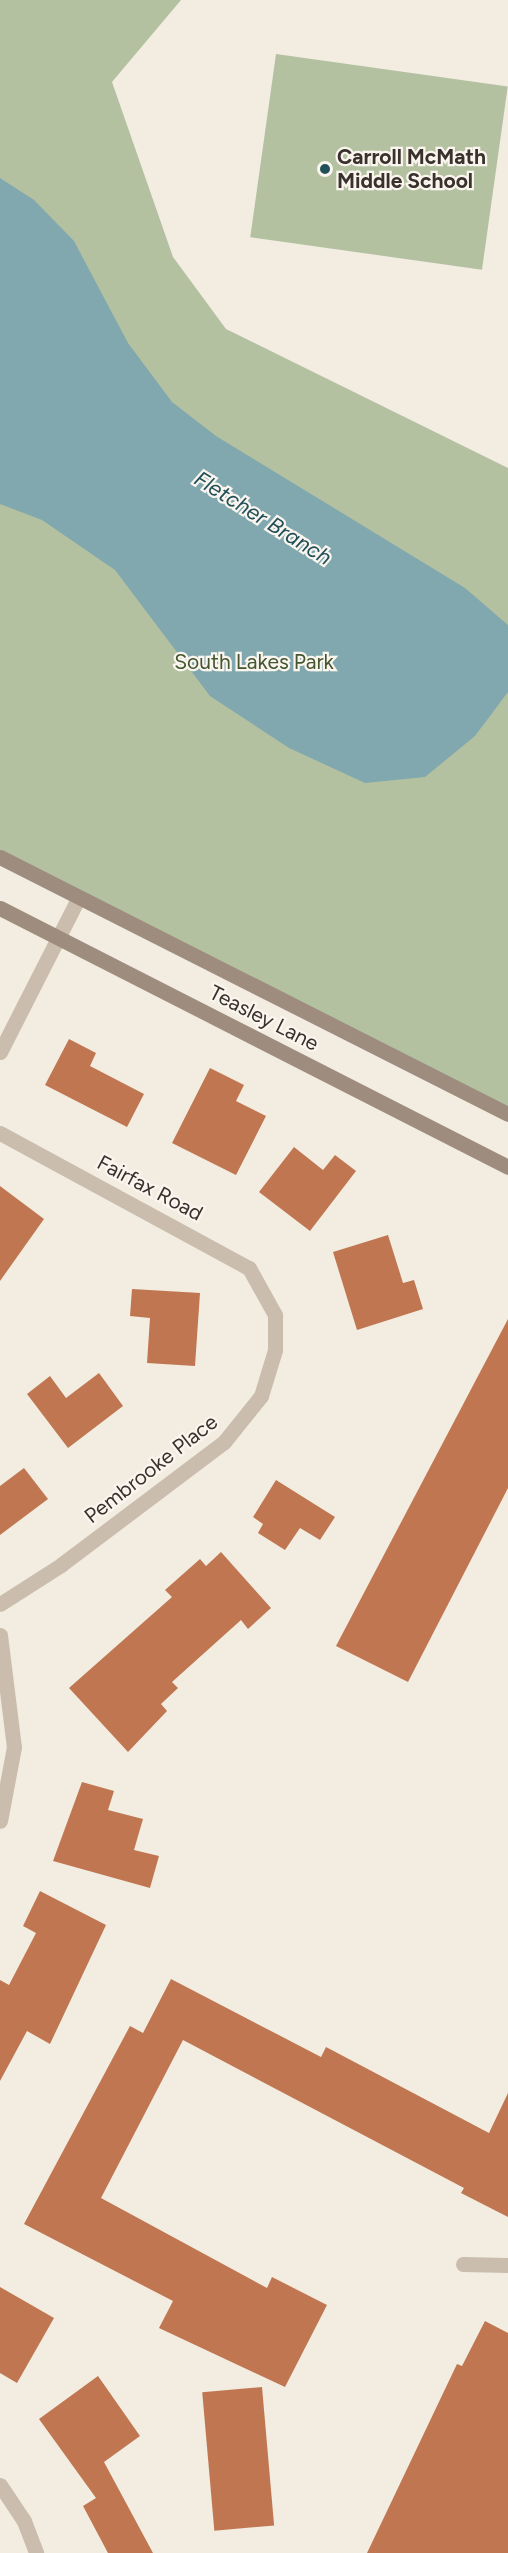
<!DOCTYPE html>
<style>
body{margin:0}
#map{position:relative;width:508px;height:2553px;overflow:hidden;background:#f2ece1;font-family:Figtree,sans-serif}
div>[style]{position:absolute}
.green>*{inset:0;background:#b3c1a1;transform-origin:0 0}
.water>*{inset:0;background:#81a8ae}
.building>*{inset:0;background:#c07751;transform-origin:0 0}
.street>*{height:15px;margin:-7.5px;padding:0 7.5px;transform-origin:7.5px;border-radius:7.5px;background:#cabdad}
.secondary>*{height:15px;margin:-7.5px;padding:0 7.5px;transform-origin:7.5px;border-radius:7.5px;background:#9e8d7e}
.dots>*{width:16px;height:16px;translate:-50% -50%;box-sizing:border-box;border:3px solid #faf5ee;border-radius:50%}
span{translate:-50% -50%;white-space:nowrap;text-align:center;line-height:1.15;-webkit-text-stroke:4.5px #faf5ee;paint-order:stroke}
.poi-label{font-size:21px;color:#39312b;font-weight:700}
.left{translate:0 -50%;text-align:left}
.park-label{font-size:21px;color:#445630}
.street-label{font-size:21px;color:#39312b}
.water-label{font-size:22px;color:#225059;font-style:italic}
</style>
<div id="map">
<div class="green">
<i style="clip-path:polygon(0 0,181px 0,112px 82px,173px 257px,226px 329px,508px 468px,508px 1114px,0 857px)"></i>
<i style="left:276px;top:54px;width:234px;height:185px;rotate:8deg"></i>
</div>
<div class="water">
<i style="clip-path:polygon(0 178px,34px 200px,74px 241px,128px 343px,172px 402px,216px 436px,465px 588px,508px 625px,508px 692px,475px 736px,425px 777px,365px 783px,289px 748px,210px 696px,115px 570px,42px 520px,0 504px)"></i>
</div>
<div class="building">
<i style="clip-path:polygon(69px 1039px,96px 1053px,90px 1066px,144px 1094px,127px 1127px,45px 1085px)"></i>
<i style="clip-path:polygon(210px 1068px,244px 1085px,236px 1101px,266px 1116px,236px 1175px,172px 1143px)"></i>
<i style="clip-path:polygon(294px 1147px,323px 1170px,335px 1155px,356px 1171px,310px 1231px,259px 1192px)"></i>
<i style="clip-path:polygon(0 1186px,44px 1219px,0 1281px)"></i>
<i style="clip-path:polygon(388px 1235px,403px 1283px,414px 1280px,423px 1309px,357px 1330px,333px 1252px)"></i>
<i style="clip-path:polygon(132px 1289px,200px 1293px,195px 1366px,147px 1363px,150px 1318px,130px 1316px)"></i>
<i style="clip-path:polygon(508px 1319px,508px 1488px,408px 1682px,336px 1646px)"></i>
<i style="clip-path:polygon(99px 1373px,123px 1406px,68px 1448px,27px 1394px,50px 1376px,66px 1398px)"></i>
<i style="clip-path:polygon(24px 1468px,48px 1499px,0 1535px,0 1486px)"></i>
<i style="clip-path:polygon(276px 1480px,335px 1517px,320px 1540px,300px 1528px,285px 1550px,258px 1533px,263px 1524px,253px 1517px)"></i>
<i style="clip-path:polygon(221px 1552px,271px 1608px,248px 1629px,241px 1620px,172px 1682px,178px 1688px,161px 1704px,167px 1711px,128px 1752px,69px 1688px,172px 1597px,165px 1590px,200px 1559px,206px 1566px)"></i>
<i style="clip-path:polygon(82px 1782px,114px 1791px,108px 1810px,143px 1819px,134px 1850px,159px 1856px,150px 1888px,53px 1861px)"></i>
<i style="clip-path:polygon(40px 1891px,106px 1925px,50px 2044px,27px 2031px,0 2081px,0 1980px,9px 1985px,36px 1933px,23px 1926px)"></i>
<i style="clip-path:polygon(171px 1979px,321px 2057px,326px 2047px,489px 2133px,508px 2093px,508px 2217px,461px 2193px,464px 2188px,183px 2040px,101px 2198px,267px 2288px,272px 2277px,327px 2305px,285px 2387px,159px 2328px,173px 2301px,24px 2224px,130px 2026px,143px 2033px)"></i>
<i style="clip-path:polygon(0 2287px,54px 2318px,17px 2383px,0 2373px)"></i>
<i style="clip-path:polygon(485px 2321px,508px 2333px,508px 2553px,367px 2553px,457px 2364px,462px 2366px)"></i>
<i style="clip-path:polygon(98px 2376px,140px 2436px,104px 2462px,153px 2553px,108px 2553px,83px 2506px,96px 2498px,39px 2419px)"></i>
<i style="left:262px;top:2387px;width:139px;height:60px;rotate:85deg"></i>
</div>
<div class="street">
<i style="left:0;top:1052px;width:174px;rotate:-63deg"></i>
<i style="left:0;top:1133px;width:283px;rotate:28.5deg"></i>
<i style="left:249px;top:1268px;width:54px;rotate:61deg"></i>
<i style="left:275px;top:1315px;width:35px;rotate:90deg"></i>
<i style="left:275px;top:1350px;width:48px;rotate:106.9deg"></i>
<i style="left:261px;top:1396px;width:59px;rotate:128.8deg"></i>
<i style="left:224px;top:1442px;width:204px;rotate:143deg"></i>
<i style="left:61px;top:1565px;width:72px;rotate:147.4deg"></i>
<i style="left:0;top:1635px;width:113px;rotate:82.9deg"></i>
<i style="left:14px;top:1747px;width:75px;rotate:100.7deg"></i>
<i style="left:463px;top:2264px;width:45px;rotate:1.3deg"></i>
<i style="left:0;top:2485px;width:43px;rotate:56.3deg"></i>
<i style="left:24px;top:2521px;width:34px;rotate:69deg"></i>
</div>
<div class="secondary">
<i style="left:0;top:857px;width:569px;rotate:26.84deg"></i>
<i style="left:0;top:908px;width:570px;rotate:27.01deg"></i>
</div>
<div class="dots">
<i style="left:325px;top:169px;background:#225059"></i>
</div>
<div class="poi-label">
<span class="left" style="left:337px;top:169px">Carroll McMath<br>Middle School</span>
</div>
<div class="park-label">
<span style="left:254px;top:662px">South Lakes Park</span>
</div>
<div class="street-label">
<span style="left:264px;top:1018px;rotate:27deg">Teasley Lane</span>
<span style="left:150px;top:1188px;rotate:28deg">Fairfax Road</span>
<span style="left:151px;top:1469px;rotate:-38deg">Pembrooke Place</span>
</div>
<div class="water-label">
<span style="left:263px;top:518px;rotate:32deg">Fletcher Branch</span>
</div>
</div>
